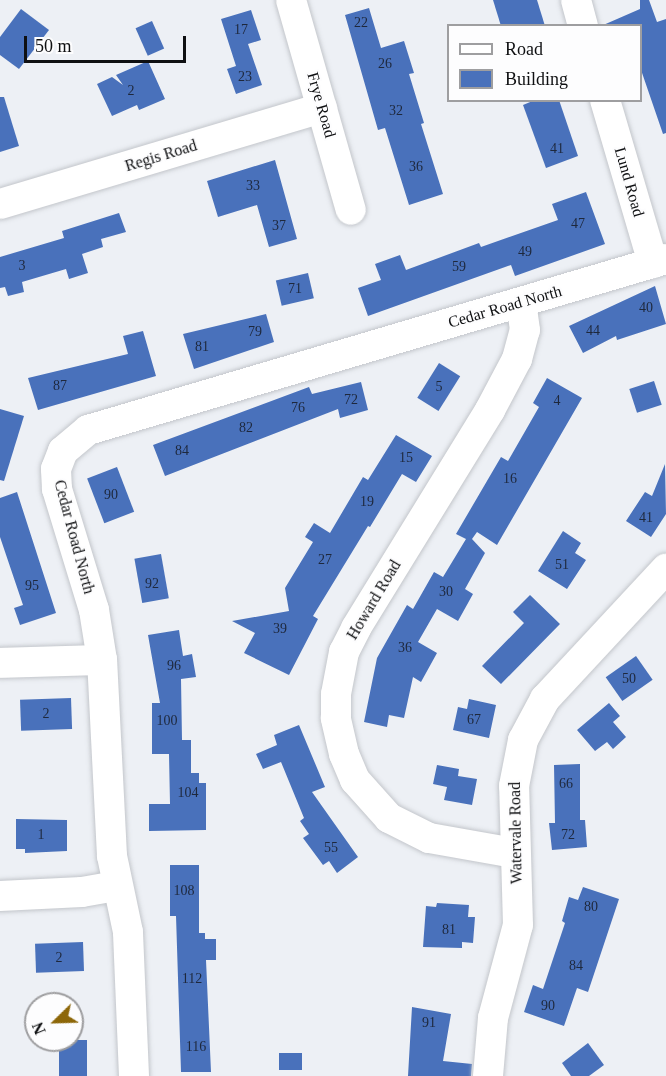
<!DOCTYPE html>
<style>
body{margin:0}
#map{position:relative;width:666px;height:1076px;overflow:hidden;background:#edf0f5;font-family:"Times New Roman",serif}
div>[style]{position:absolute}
.building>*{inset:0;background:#4971bb;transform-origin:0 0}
.roads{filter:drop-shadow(0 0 2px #c3c6cb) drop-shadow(0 0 2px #c3c6cb)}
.minor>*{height:30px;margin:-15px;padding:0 15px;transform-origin:15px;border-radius:15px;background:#fff}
span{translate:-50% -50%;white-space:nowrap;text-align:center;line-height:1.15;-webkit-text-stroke:4.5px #fdfdfe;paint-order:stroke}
.number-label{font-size:14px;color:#1e283c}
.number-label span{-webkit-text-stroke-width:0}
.street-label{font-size:16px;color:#0f1012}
.legend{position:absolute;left:447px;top:24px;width:195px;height:78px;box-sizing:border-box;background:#fdfdfe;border:2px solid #9e9ea0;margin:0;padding:8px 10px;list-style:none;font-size:18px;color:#0f1012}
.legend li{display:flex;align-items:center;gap:12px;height:30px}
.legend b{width:30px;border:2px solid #9e9ea0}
.north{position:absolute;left:24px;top:992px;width:60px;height:60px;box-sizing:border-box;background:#fdfdfe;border:2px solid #9e9ea0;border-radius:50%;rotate:247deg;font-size:16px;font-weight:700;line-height:24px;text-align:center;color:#0f1012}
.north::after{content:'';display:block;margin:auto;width:21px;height:27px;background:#8d6709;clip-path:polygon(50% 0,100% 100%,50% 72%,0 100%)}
.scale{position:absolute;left:24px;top:36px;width:162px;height:27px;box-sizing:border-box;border:3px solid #0f1012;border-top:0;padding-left:8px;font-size:18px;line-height:21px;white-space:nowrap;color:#0f1012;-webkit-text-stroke:4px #fdfdfe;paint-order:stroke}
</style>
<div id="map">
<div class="building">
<i style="clip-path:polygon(493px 0,537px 0,545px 26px,501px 26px)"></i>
<i style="clip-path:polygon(640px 0,649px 0,657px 22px,666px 19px,666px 133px,663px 134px,640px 67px,640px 26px,601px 26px,640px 9px)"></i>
<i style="clip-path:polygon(369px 8px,381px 48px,404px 41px,414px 73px,409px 74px,424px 123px,421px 124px,443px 194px,409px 205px,385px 128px,378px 130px,345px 15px)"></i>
<i style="clip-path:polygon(21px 9px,49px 30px,19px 69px,0 55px,0 37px)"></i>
<i style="clip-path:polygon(251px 10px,261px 40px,248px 44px,262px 85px,236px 94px,227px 69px,236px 66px,221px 19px)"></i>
<i style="left:152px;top:21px;width:30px;height:18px;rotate:66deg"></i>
<i style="clip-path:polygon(148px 61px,165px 99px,139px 110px,137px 105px,112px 116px,97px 84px,112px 77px,123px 85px,116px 75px)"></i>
<i style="clip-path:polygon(0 97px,4px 97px,19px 146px,0 152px)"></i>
<i style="clip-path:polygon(535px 100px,559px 100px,578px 156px,546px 168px,523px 105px)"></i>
<i style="clip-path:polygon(275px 160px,297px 239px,269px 247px,257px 205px,218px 217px,207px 181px)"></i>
<i style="clip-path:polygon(586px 192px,605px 244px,515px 276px,511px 265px,368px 316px,358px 288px,381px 280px,375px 264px,400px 255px,406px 270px,479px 243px,481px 247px,558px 220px,552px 204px)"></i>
<i style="clip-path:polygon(119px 213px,126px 232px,101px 239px,103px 247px,82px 254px,88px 273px,69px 279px,66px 269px,22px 282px,24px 292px,8px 296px,5px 287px,0 288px,0 257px,64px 238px,62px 231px)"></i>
<i style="left:308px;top:273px;width:26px;height:33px;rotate:77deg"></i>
<i style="clip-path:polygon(655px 286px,666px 324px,617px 340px,616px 336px,583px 353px,569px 326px)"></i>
<i style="clip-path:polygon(266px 314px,274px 342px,194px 369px,183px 334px)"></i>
<i style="clip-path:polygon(143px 331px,156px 376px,38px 410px,28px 378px,128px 354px,123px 336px)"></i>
<i style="left:439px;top:363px;width:25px;height:41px;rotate:32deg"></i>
<i style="clip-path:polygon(547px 378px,582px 398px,497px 545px,477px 532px,472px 539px,485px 553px,465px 589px,473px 594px,458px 621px,437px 609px,418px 642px,437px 653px,421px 682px,413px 677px,404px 718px,389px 715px,387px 727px,364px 722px,377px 658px,407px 605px,413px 609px,434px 572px,443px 577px,466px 539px,456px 534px,501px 457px,508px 461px,539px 407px,533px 403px)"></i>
<i style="left:654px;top:381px;width:25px;height:26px;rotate:72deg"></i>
<i style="clip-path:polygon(361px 382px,368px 410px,340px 418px,338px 409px,165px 476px,153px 445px,309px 387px,312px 394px)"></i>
<i style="clip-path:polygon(0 409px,24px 416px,4px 481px,0 480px)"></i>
<i style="clip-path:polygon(396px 435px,432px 456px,416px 482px,402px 474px,370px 527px,368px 526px,313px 616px,318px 619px,289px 675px,244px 653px,255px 633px,232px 621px,289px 611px,285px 588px,313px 542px,305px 537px,314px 523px,330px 533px,363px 477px,368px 480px)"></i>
<i style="clip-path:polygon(665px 464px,666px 514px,651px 537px,626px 521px,645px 492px,652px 496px)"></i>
<i style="left:117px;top:467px;width:48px;height:32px;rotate:69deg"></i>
<i style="clip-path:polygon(17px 492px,56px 613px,20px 625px,14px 608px,23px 605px,0 537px,0 498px)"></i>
<i style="clip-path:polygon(563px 531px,581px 543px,575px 553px,586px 560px,567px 589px,538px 571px)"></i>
<i style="left:161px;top:554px;width:45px;height:27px;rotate:80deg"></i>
<i style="clip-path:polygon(530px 595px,560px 624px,501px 684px,482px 666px,524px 623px,513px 612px)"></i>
<i style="clip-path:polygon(179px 630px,183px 656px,192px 654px,196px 677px,181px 679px,182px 740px,191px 740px,191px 773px,199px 773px,199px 783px,206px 783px,206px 830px,149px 831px,149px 804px,170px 804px,169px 754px,152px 754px,152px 703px,160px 703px,148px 635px)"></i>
<i style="left:636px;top:656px;width:29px;height:37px;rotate:55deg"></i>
<i style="left:71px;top:698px;width:31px;height:51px;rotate:88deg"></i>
<i style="clip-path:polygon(469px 699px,496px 705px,489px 738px,453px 730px,458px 707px,467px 709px)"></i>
<i style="clip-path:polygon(609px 703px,620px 716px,613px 722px,626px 737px,613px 749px,607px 742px,595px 751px,577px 730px)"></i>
<i style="clip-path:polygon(299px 725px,325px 787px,312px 792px,358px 857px,337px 873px,329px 861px,323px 865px,303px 838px,309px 834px,300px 821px,304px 818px,281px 762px,263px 769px,256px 754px,277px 745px,274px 735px)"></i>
<i style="clip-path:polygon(580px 764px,580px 820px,585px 820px,587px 847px,552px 850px,549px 823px,555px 823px,554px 765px)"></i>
<i style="clip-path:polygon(437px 765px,459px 769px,458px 776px,477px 779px,472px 805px,444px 800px,447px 787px,433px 784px)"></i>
<i style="clip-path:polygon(16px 819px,67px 820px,67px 851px,25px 853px,25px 849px,16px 849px)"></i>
<i style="clip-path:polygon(170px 865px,199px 865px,199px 933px,205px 933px,205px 939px,216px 939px,216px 960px,206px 960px,211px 1072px,181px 1072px,176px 916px,170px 916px)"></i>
<i style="clip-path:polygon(583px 887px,619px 899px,588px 992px,577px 988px,564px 1026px,524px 1012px,533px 985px,543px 989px,565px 923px,562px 921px,569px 897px,578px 900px)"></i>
<i style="clip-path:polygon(437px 903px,469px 905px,468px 917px,475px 917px,473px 943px,462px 942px,462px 948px,423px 947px,426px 906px,436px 907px)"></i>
<i style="left:83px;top:942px;width:29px;height:48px;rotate:88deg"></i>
<i style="clip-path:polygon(412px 1007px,451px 1014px,443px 1061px,472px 1064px,471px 1076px,408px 1076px)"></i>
<i style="left:59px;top:1040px;width:28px;height:36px"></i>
<i style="clip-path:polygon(588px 1043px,604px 1065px,589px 1076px,571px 1076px,562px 1063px)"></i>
<i style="left:302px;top:1053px;width:17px;height:23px;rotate:90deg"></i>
</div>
<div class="roads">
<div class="minor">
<i style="left:291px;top:0;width:218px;rotate:74.1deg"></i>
<i style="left:576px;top:0;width:27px;rotate:75deg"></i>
<i style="left:605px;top:100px;width:170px;rotate:73.6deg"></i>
<i style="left:0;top:204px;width:336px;rotate:-16.6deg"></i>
<i style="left:0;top:663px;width:102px;rotate:-1.7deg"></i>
<i style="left:514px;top:853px;width:86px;rotate:-170deg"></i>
<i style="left:429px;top:838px;width:45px;rotate:-153.4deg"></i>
<i style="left:389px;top:818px;width:51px;rotate:-131.8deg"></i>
<i style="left:355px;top:780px;width:28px;rotate:-113deg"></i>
<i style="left:344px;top:754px;width:37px;rotate:-103deg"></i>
<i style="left:336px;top:718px;width:24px;rotate:-90deg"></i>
<i style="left:336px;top:694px;width:43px;rotate:-79.2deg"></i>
<i style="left:344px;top:652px;width:27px;rotate:-63deg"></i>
<i style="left:356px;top:628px;width:256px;rotate:-58.4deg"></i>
<i style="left:490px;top:410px;width:58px;rotate:-62.1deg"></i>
<i style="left:517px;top:359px;width:30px;rotate:-75deg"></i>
<i style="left:525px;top:330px;width:28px;rotate:-98deg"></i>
<i style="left:0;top:896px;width:82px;rotate:-2.8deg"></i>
<i style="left:82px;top:892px;width:36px;rotate:-10deg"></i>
<i style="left:134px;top:1076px;width:144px;rotate:-92.4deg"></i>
<i style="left:128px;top:932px;width:78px;rotate:-101.9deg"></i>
<i style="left:112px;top:856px;width:196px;rotate:-92.9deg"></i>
<i style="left:102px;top:660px;width:51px;rotate:-99.1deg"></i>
<i style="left:94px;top:610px;width:127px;rotate:-107deg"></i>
<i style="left:57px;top:489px;width:20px;rotate:-93deg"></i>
<i style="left:56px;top:469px;width:19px;rotate:-69deg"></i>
<i style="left:63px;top:451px;width:33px;rotate:-40deg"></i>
<i style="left:88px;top:430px;width:603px;rotate:-16.48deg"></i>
<i style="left:488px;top:1076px;width:58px;rotate:-85.1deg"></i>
<i style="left:493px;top:1018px;width:96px;rotate:-75deg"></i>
<i style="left:518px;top:925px;width:139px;rotate:-91.6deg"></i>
<i style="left:514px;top:786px;width:47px;rotate:-78.9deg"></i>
<i style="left:523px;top:740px;width:47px;rotate:-61.8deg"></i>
<i style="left:545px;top:699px;width:178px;rotate:-47.1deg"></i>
</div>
</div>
<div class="number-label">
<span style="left:361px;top:23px">22</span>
<span style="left:241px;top:30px">17</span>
<span style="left:385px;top:64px">26</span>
<span style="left:245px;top:77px">23</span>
<span style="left:131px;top:91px">2</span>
<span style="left:396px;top:111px">32</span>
<span style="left:557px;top:149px">41</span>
<span style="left:416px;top:167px">36</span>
<span style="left:253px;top:186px">33</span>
<span style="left:578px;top:224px">47</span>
<span style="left:279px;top:226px">37</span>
<span style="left:525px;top:252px">49</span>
<span style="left:22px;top:266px">3</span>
<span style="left:459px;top:267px">59</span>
<span style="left:295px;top:289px">71</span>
<span style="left:646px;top:308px">40</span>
<span style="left:593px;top:331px">44</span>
<span style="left:255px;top:332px">79</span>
<span style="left:202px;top:347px">81</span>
<span style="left:60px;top:386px">87</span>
<span style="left:439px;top:387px">5</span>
<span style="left:351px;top:400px">72</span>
<span style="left:557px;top:401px">4</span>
<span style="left:298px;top:408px">76</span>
<span style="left:246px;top:428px">82</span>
<span style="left:182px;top:451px">84</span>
<span style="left:406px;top:458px">15</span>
<span style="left:510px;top:479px">16</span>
<span style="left:111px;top:495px">90</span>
<span style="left:367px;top:502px">19</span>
<span style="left:646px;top:518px">41</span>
<span style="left:325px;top:560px">27</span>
<span style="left:562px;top:565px">51</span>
<span style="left:152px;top:584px">92</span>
<span style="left:32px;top:586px">95</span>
<span style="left:446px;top:592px">30</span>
<span style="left:280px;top:629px">39</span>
<span style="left:405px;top:648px">36</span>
<span style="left:174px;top:666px">96</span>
<span style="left:629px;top:679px">50</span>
<span style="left:46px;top:714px">2</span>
<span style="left:474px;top:720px">67</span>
<span style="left:167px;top:721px">100</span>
<span style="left:566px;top:784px">66</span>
<span style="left:188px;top:793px">104</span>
<span style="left:41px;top:835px">1</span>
<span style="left:568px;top:835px">72</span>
<span style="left:331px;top:848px">55</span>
<span style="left:184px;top:891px">108</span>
<span style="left:591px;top:907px">80</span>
<span style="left:449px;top:930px">81</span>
<span style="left:59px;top:958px">2</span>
<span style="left:576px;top:966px">84</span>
<span style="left:192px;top:979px">112</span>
<span style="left:548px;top:1006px">90</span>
<span style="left:429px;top:1023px">91</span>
<span style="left:196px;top:1047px">116</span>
</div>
<div class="street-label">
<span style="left:321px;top:105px;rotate:74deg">Frye Road</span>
<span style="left:161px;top:156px;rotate:-17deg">Regis Road</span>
<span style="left:629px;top:182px;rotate:74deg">Lund Road</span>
<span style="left:505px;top:307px;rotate:-16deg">Cedar Road North</span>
<span style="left:74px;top:537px;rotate:75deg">Cedar Road North</span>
<span style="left:374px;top:600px;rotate:-59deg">Howard Road</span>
<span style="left:516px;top:833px;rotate:-91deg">Watervale Road</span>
</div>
<ul class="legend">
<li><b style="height:8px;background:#fff"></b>Road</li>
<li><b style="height:16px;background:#4971bb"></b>Building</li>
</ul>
<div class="north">N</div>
<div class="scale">50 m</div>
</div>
